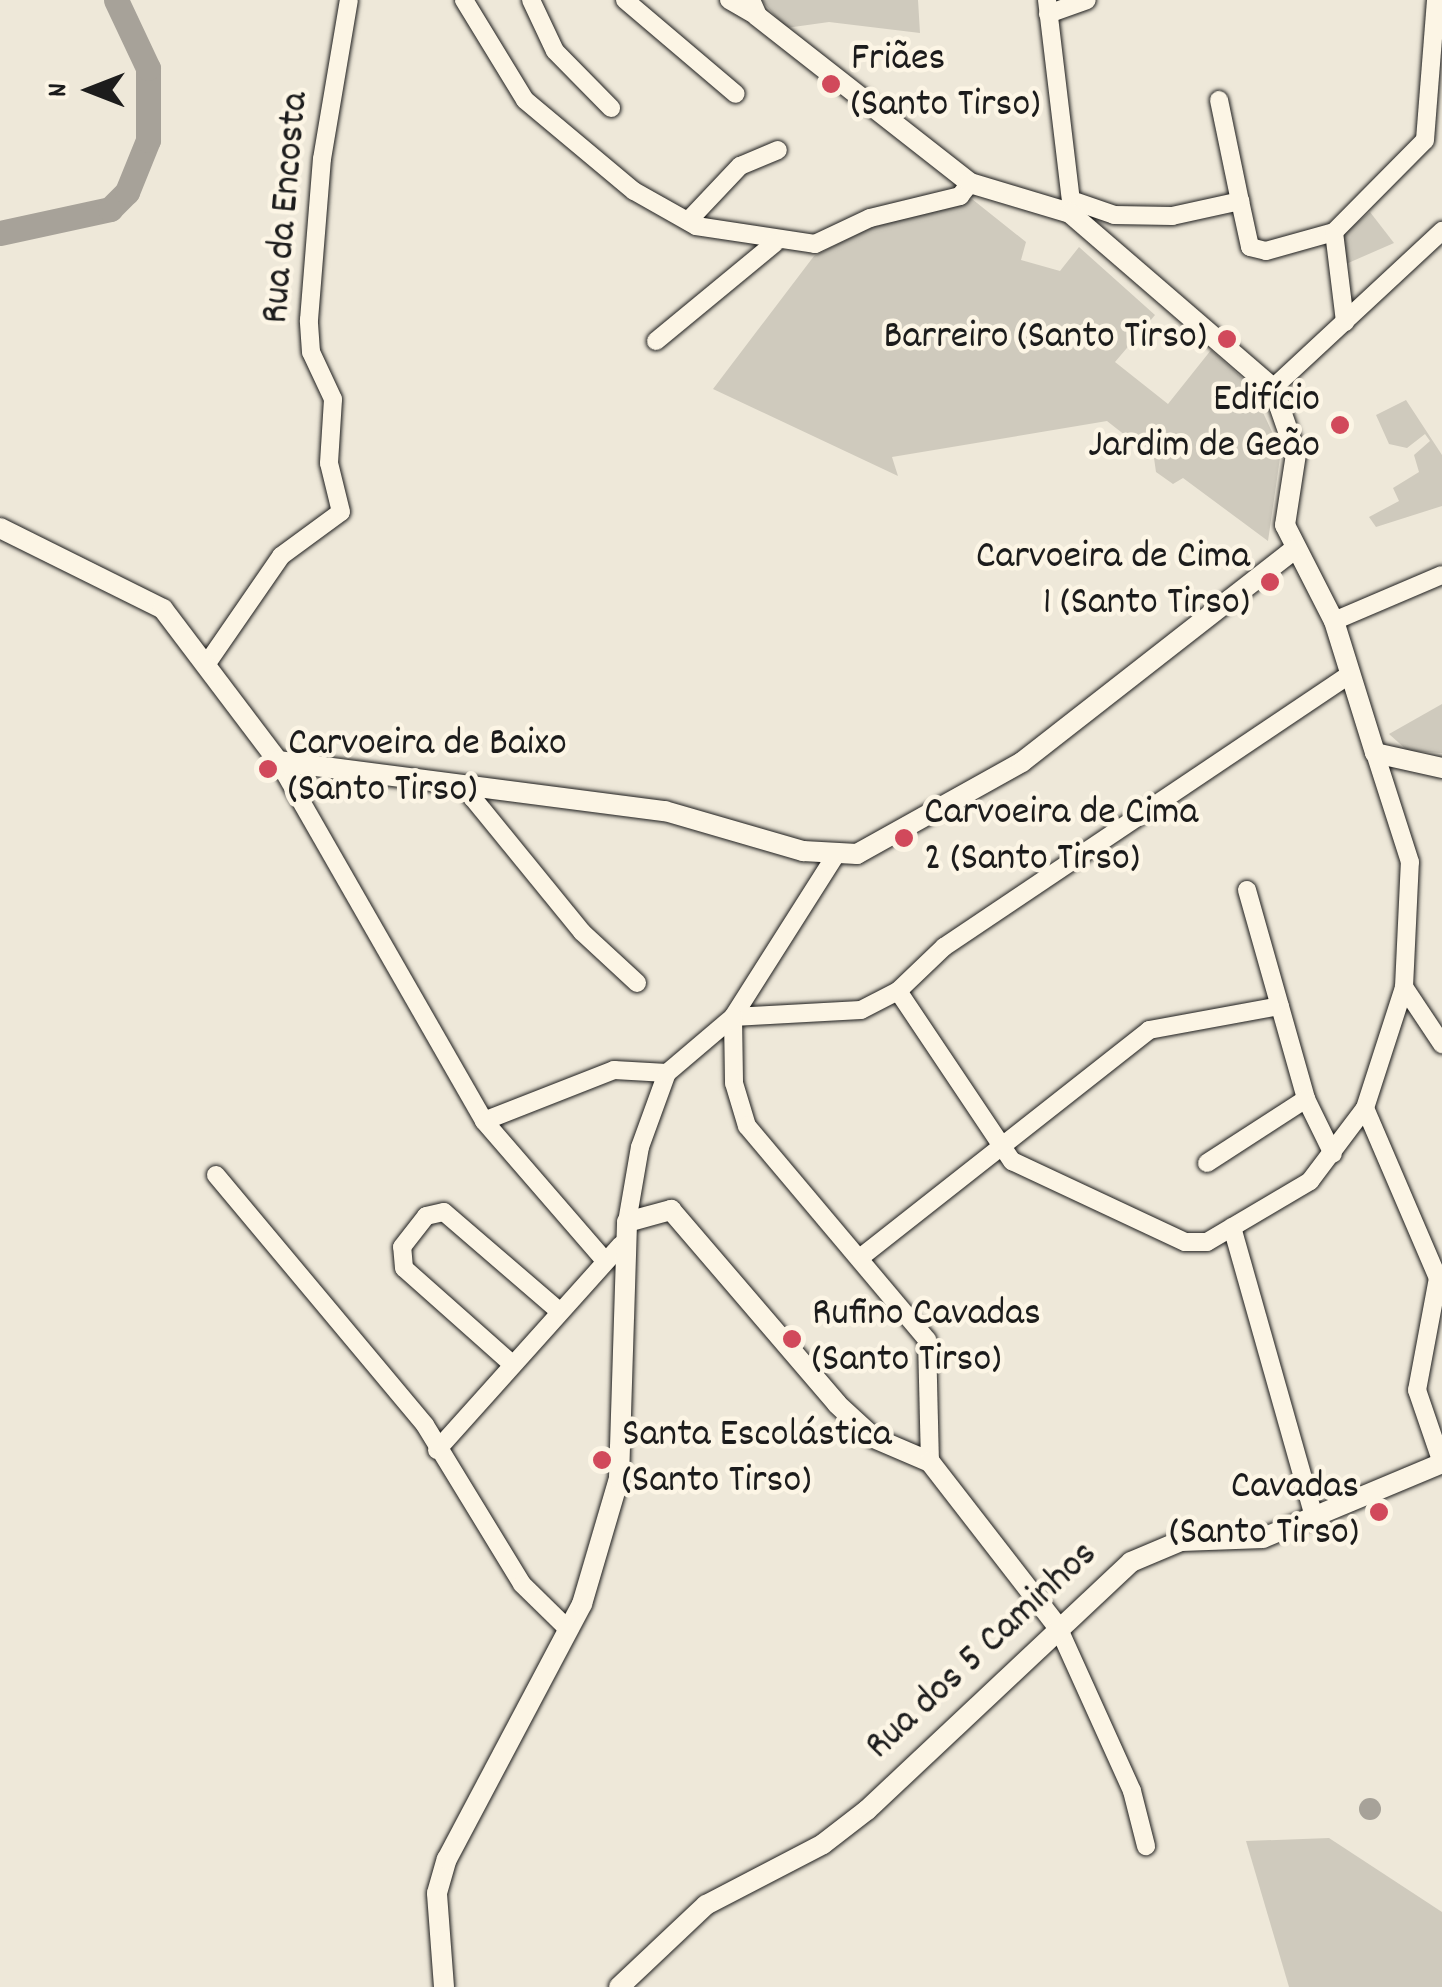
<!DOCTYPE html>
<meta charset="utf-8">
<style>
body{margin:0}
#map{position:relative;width:1442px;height:1987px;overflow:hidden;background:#eee8d9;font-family:Dekko,sans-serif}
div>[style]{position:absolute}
.green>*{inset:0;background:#cfcabd}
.water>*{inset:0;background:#a7a299}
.round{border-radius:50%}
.river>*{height:25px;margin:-12.5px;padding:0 12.5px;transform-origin:12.5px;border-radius:12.5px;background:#a7a299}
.roads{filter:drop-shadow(0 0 2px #1c1c1c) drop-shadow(0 0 2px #1c1c1c)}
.minor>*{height:18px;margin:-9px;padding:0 9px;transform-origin:9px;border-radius:9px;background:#fcf5e5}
.tertiary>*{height:20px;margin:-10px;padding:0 10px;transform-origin:10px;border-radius:10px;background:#fcf5e5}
.dots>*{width:28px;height:28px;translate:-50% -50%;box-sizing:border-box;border:5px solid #fcf5e5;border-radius:50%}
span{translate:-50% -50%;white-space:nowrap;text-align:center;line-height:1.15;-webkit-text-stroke:9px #fcf5e5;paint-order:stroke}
.poi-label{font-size:40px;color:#1c1c1c}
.left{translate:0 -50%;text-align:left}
.right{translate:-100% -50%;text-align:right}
.street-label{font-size:40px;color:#1c1c1c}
.north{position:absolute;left:40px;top:40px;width:100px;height:100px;-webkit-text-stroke:8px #fcf5e5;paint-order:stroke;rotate:270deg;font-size:28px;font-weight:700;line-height:40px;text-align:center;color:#1c1c1c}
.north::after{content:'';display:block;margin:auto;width:35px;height:45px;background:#1c1c1c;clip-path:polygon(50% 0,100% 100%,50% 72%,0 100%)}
</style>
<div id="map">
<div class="green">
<i style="clip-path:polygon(761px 0,918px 0,920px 33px,829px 22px,786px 28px)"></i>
<i style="clip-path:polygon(972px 199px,1026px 242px,1021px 260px,1060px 271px,1079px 247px,1155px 315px,1115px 362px,1168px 404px,1211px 350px,1250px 385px,1281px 451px,1268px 541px,1183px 478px,1173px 484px,1156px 472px,1154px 458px,1107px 421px,892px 457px,898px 476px,713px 389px,814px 256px,870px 228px)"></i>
<i style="clip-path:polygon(1370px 212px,1394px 243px,1339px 267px,1342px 235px)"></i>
<i style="clip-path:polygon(1406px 400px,1442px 455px,1442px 506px,1376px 527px,1369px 517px,1399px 501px,1393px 488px,1419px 472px,1414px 455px,1430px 441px,1425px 434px,1407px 448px,1389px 444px,1376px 415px)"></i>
<i style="clip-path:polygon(1442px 704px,1442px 753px,1408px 751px,1389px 734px)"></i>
<i style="clip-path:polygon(1329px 1838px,1442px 1912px,1442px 1987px,1289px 1987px,1246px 1841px)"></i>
</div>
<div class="water">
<i class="round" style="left:1359px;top:1798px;width:22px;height:22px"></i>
</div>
<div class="river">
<i style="left:0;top:233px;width:113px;rotate:-12.3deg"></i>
<i style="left:110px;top:209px;width:24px;rotate:-45deg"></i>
<i style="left:127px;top:192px;width:56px;rotate:-68deg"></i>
<i style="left:148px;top:140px;width:72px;rotate:-90deg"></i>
<i style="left:148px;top:68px;width:75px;rotate:-115.2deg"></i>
</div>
<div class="roads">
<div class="minor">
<i style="left:464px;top:0;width:117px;rotate:58.6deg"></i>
<i style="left:525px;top:100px;width:142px;rotate:39.9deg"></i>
<i style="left:634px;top:191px;width:71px;rotate:29.4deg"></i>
<i style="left:696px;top:226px;width:120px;rotate:8.6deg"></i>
<i style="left:815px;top:244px;width:61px;rotate:-25.3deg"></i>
<i style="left:870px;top:218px;width:93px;rotate:-13.7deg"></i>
<i style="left:960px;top:196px;width:16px;rotate:-52deg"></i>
<i style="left:531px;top:0;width:56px;rotate:64.8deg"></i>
<i style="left:555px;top:51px;width:80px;rotate:45.5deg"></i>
<i style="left:625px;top:0;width:145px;rotate:40.3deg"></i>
<i style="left:729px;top:0;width:32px;rotate:30deg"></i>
<i style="left:1047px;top:0;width:211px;rotate:83.2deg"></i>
<i style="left:1048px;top:14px;width:41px;rotate:-19.7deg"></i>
<i style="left:1219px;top:100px;width:103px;rotate:78.3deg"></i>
<i style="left:1077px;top:202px;width:39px;rotate:19deg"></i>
<i style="left:1114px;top:215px;width:58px;rotate:1deg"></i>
<i style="left:1172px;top:216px;width:70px;rotate:-12.4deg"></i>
<i style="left:1240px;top:201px;width:47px;rotate:77.7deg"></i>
<i style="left:1250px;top:247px;width:16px;rotate:14deg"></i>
<i style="left:1266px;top:251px;width:71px;rotate:-15.6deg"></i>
<i style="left:1334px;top:232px;width:129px;rotate:-45.3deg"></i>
<i style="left:1425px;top:140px;width:140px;rotate:-85.5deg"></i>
<i style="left:688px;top:221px;width:76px;rotate:-46.6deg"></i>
<i style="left:740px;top:166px;width:41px;rotate:-22.8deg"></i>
<i style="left:1334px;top:232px;width:91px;rotate:83deg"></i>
<i style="left:656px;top:341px;width:154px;rotate:-39.5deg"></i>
<i style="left:1273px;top:388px;width:231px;rotate:-42.9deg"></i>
<i style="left:1334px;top:621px;width:117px;rotate:-23.1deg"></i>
<i style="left:208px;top:662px;width:129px;rotate:-55.4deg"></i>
<i style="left:281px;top:556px;width:74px;rotate:-36.3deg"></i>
<i style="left:341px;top:512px;width:50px;rotate:-103.8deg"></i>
<i style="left:329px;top:463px;width:64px;rotate:-86.4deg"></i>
<i style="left:333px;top:399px;width:52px;rotate:-115.1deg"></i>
<i style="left:311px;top:352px;width:32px;rotate:-94deg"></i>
<i style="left:309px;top:320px;width:162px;rotate:-85.4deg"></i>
<i style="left:322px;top:159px;width:161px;rotate:-80.4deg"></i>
<i style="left:278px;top:761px;width:415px;rotate:60.2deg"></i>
<i style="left:484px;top:1121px;width:180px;rotate:49.1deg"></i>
<i style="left:463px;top:786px;width:188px;rotate:50.8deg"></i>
<i style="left:582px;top:932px;width:75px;rotate:42.8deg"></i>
<i style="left:837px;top:853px;width:194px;rotate:122.4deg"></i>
<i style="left:733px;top:1017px;width:66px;rotate:89.1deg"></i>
<i style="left:734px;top:1083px;width:45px;rotate:73.2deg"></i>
<i style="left:747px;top:1126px;width:280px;rotate:49.9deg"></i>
<i style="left:927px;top:1340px;width:122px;rotate:88.6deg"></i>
<i style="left:1247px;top:890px;width:217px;rotate:74.2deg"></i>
<i style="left:1306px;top:1099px;width:61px;rotate:63.9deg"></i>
<i style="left:1404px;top:987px;width:69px;rotate:56.3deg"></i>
<i style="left:898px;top:991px;width:205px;rotate:56.2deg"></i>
<i style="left:1012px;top:1161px;width:191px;rotate:25.1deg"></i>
<i style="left:1185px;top:1242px;width:22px"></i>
<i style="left:1207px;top:1242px;width:120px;rotate:-30.6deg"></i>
<i style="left:1310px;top:1181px;width:91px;rotate:-53deg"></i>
<i style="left:1365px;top:1108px;width:127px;rotate:-72.1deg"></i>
<i style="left:1404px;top:987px;width:125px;rotate:-87.3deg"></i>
<i style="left:1410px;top:862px;width:114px;rotate:-107.8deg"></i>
<i style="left:733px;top:1017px;width:128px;rotate:-3.1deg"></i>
<i style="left:861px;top:1010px;width:42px;rotate:-27.2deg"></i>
<i style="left:898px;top:991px;width:64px;rotate:-43.7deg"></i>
<i style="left:944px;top:947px;width:490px;rotate:-33.9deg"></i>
<i style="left:1365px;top:1108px;width:185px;rotate:66.8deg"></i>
<i style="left:1438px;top:1278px;width:114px;rotate:100.6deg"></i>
<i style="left:1417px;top:1390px;width:77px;rotate:71.1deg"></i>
<i style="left:484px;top:1121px;width:140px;rotate:-21.4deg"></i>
<i style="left:614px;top:1070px;width:53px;rotate:3.2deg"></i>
<i style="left:1207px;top:1163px;width:118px;rotate:-32.9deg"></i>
<i style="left:216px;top:1175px;width:326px;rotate:50.1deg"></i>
<i style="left:425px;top:1425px;width:186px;rotate:58.6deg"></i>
<i style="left:522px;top:1584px;width:64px;rotate:44.4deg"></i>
<i style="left:627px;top:1222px;width:76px;rotate:-80.2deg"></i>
<i style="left:640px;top:1147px;width:79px;rotate:-70deg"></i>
<i style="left:667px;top:1073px;width:87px;rotate:-40.3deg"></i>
<i style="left:1232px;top:1227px;width:305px;rotate:74.2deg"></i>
<i style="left:861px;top:1257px;width:367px;rotate:-38.2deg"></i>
<i style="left:1149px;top:1030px;width:133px;rotate:-10.4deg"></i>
<i style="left:512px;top:1364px;width:144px;rotate:-138.4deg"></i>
<i style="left:404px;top:1268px;width:21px;rotate:-95deg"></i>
<i style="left:402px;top:1247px;width:39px;rotate:-52deg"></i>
<i style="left:426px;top:1216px;width:18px;rotate:-13deg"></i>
<i style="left:444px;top:1212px;width:150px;rotate:40.7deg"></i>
<i style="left:437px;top:1450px;width:275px;rotate:-48.1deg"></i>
<i style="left:1058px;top:1627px;width:180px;rotate:65.7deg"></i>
<i style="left:1132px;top:1791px;width:57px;rotate:75.7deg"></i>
</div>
<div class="tertiary">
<i style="left:750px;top:0;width:17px;rotate:66deg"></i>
<i style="left:757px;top:16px;width:271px;rotate:38.1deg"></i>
<i style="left:970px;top:183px;width:104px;rotate:16.7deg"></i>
<i style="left:1070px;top:213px;width:268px;rotate:40.8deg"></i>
<i style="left:1273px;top:388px;width:70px;rotate:70.8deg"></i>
<i style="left:1296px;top:454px;width:72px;rotate:98.8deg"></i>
<i style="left:1285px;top:525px;width:108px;rotate:63deg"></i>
<i style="left:1334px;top:621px;width:138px;rotate:72.7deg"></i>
<i style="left:1375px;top:753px;width:69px;rotate:12.6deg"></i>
<i style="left:0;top:528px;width:182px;rotate:26.4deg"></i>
<i style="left:163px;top:609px;width:191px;rotate:52.9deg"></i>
<i style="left:278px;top:761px;width:390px;rotate:7.4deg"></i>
<i style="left:665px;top:811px;width:144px;rotate:16.2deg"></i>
<i style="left:803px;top:851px;width:54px;rotate:3.2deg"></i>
<i style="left:857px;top:854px;width:189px;rotate:-29.1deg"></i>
<i style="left:1022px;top:762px;width:344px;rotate:-38deg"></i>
<i style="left:444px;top:1987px;width:94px;rotate:-94.3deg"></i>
<i style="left:437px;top:1893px;width:35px;rotate:-74deg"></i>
<i style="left:447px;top:1859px;width:289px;rotate:-62.1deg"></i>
<i style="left:582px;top:1604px;width:131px;rotate:-73.6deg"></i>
<i style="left:619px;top:1478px;width:256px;rotate:-88.2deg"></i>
<i style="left:627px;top:1222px;width:46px;rotate:-15.3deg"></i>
<i style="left:671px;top:1210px;width:255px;rotate:49.4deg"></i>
<i style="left:837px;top:1404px;width:50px;rotate:42.6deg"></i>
<i style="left:874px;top:1438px;width:61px;rotate:23.2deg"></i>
<i style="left:930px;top:1462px;width:209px;rotate:52.2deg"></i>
<i style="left:619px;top:1987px;width:120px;rotate:-43.3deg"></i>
<i style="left:706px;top:1905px;width:132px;rotate:-27.5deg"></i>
<i style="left:823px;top:1844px;width:56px;rotate:-37.7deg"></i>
<i style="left:867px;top:1810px;width:362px;rotate:-43.2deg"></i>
<i style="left:1131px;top:1562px;width:54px;rotate:-22.8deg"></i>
<i style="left:1181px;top:1541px;width:82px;rotate:-2.1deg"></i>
<i style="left:1263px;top:1538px;width:194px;rotate:-22.7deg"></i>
</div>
</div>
<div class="dots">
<i style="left:831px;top:84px;background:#d1495b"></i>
<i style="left:1227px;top:339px;background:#d1495b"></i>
<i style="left:1340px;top:425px;background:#d1495b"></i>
<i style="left:1270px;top:582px;background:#d1495b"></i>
<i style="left:268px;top:769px;background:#d1495b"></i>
<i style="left:904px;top:838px;background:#d1495b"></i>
<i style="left:792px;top:1339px;background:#d1495b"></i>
<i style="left:602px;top:1460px;background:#d1495b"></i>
<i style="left:1379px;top:1512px;background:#d1495b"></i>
</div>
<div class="poi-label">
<span class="left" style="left:851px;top:84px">Friães<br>(Santo Tirso)</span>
<span class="right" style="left:1207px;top:339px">Barreiro (Santo Tirso)</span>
<span class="right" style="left:1320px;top:425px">Edifício<br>Jardim de Geão</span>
<span class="right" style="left:1250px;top:582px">Carvoeira de Cima<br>1 (Santo Tirso)</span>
<span class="left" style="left:288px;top:769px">Carvoeira de Baixo<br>(Santo Tirso)</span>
<span class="left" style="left:924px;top:838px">Carvoeira de Cima<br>2 (Santo Tirso)</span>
<span class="left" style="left:812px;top:1339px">Rufino Cavadas<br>(Santo Tirso)</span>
<span class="left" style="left:622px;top:1460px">Santa Escolástica<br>(Santo Tirso)</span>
<span class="right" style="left:1359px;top:1512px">Cavadas<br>(Santo Tirso)</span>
</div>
<div class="street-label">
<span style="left:288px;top:208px;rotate:-85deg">Rua da Encosta</span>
<span style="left:983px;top:1652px;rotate:-43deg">Rua dos 5 Caminhos</span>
</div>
<div class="north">N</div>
</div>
